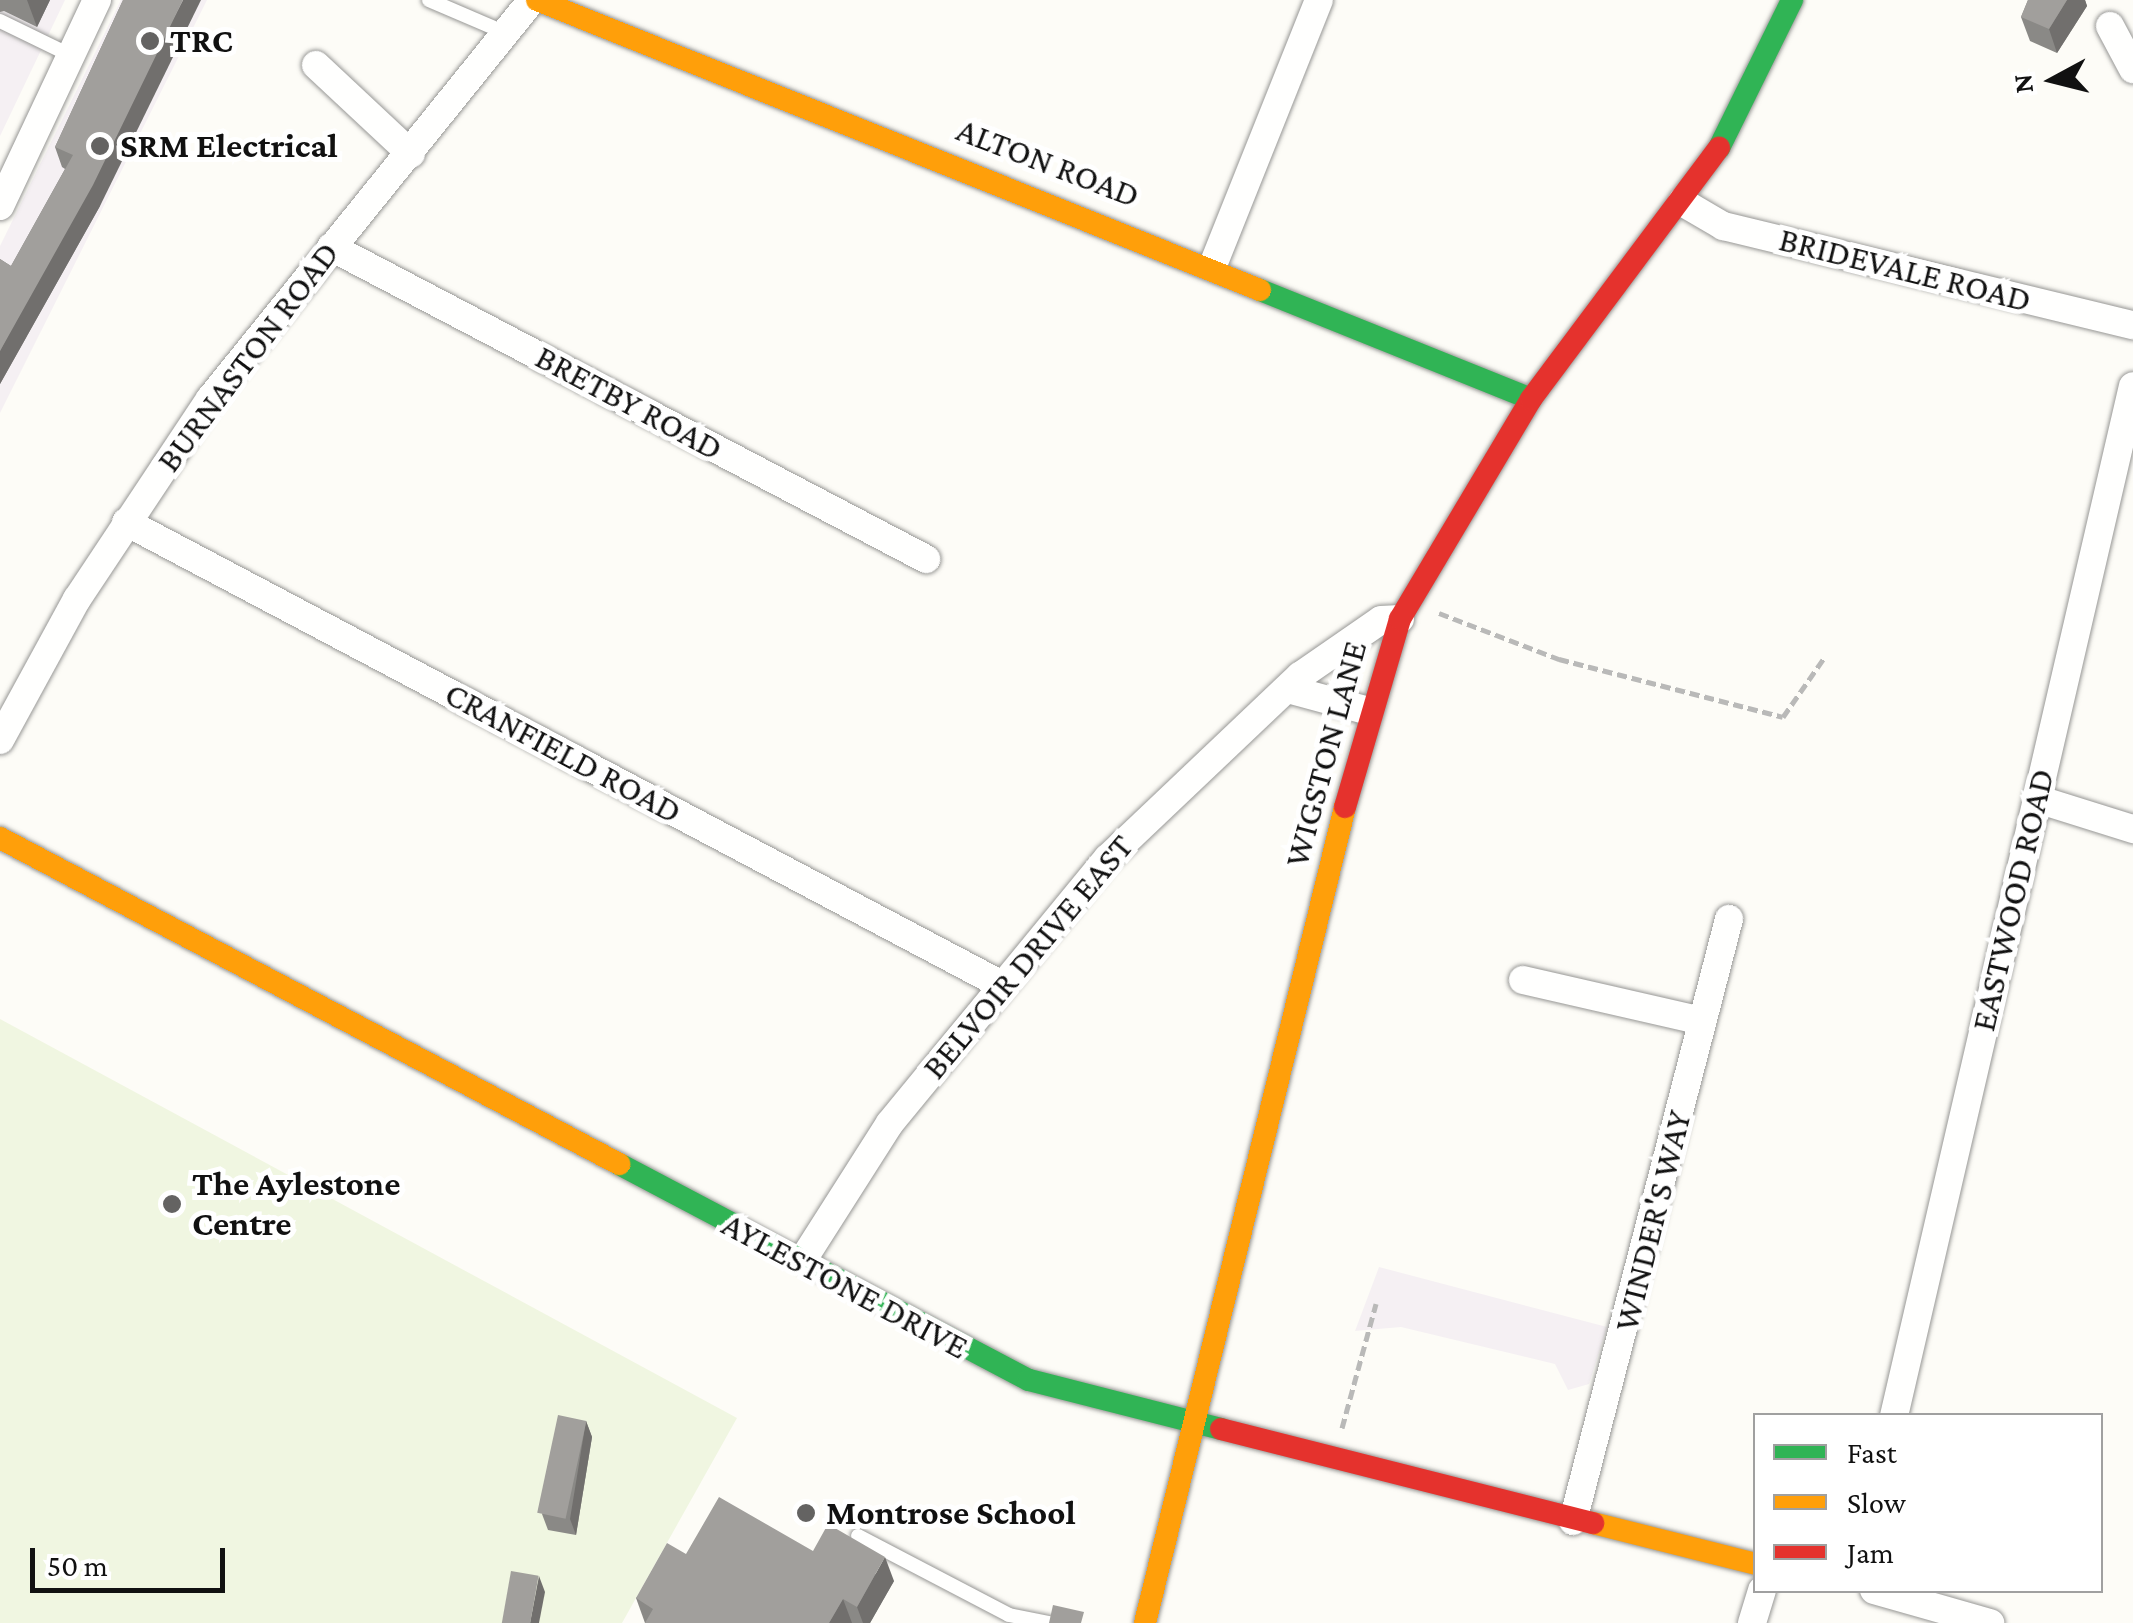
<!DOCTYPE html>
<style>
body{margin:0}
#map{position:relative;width:2133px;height:1623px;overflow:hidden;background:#fdfcf7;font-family:"Crimson Pro",serif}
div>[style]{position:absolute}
.industrial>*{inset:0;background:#f5f0f3}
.pitch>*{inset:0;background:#f0f6e1}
.path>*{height:5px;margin-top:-2.5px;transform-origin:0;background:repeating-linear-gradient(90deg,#b9b9b8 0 10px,transparent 0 15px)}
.roads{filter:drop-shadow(0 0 2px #979795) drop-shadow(0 0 2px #979795)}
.lane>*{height:14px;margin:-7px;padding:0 7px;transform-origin:7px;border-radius:7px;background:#fffffe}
.street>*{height:28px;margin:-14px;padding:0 14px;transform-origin:14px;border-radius:14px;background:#fffffe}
.fast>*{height:22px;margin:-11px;padding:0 11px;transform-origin:11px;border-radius:11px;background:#30b455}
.slow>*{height:22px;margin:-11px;padding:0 11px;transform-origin:11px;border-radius:11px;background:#ff9f0a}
.jam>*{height:22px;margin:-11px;padding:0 11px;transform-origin:11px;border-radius:11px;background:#e5322d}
.wall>*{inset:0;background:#8a8986}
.shaded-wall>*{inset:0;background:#716f6d}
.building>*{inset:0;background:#a19f9c;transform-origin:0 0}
.dots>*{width:28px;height:28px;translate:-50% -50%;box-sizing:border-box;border:5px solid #fff;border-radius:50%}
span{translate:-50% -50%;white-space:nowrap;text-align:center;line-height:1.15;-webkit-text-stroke:10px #fff;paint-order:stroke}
.poi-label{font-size:35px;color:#111;font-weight:700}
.left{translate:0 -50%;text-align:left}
.street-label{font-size:35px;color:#111}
.legend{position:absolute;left:1753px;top:1413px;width:350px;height:180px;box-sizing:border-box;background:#fff;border:2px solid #a0a0a0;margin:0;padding:12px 18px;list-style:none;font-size:30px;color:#111}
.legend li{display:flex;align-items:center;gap:20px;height:50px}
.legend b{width:50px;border:2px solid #a0a0a0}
.north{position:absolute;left:2003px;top:30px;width:100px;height:100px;-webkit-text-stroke:8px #fff;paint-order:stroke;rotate:263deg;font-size:28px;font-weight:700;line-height:40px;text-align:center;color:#111}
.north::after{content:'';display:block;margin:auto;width:35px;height:45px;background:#111;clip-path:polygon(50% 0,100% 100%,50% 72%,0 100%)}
.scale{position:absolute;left:30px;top:1548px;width:195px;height:45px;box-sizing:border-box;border:5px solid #111;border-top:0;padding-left:12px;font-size:30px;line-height:35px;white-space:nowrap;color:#111;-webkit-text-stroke:8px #fff;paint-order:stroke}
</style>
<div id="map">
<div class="industrial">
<i style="clip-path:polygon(0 0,65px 0,0 136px)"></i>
<i style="clip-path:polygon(121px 0,207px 0,0 413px,0 246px)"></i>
<i style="clip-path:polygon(1379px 1267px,1607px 1327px,1589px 1384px,1568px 1390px,1555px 1364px,1401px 1327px,1355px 1331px)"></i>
</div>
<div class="pitch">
<i style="clip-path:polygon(0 1019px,737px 1418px,622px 1623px,0 1623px)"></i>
</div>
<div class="path">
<i style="left:1439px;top:613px;width:129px;rotate:21deg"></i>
<i style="left:1559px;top:659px;width:231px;rotate:14.5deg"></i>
<i style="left:1783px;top:717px;width:72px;rotate:-55.2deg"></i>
<i style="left:1342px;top:1428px;width:129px;rotate:-74.7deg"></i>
</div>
<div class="roads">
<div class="lane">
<i style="left:429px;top:0;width:84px;rotate:23.2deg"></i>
<i style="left:0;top:21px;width:80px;rotate:25.9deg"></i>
<i style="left:858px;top:1536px;width:170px;rotate:27.6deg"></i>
<i style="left:1009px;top:1615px;width:41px;rotate:11.3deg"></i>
</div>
<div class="street">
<i style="left:2110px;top:26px;width:49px;rotate:61.9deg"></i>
<i style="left:316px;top:65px;width:130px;rotate:43.1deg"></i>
<i style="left:1682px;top:202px;width:48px;rotate:30.3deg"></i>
<i style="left:1723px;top:226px;width:422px;rotate:13.6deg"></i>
<i style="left:0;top:206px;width:228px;rotate:-64.8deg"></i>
<i style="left:331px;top:247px;width:672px;rotate:27.67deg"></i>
<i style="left:1213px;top:265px;width:285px;rotate:-68.2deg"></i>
<i style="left:126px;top:522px;width:989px;rotate:27.86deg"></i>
<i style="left:1291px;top:690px;width:81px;rotate:15.1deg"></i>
<i style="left:0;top:740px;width:161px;rotate:-61.4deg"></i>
<i style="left:77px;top:599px;width:240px;rotate:-56.4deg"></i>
<i style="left:210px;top:399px;width:513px;rotate:-51.1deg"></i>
<i style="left:2037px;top:799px;width:101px;rotate:17.4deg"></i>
<i style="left:1523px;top:980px;width:184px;rotate:12.9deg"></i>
<i style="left:804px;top:1258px;width:160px;rotate:-57.5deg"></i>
<i style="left:890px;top:1123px;width:343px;rotate:-50.6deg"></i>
<i style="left:1108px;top:858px;width:265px;rotate:-43.5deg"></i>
<i style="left:1300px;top:676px;width:98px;rotate:-34.7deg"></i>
<i style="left:1381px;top:620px;width:19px;rotate:-3deg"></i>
<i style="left:1894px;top:1416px;width:1057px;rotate:-76.94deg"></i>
<i style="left:1573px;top:1521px;width:622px;rotate:-75.47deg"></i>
<i style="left:1874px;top:1590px;width:121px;rotate:15.9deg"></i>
<i style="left:1752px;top:1623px;width:34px;rotate:-73deg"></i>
</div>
<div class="fast">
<i style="left:1719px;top:148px;width:165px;rotate:-63.7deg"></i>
<i style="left:1260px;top:290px;width:292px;rotate:21.9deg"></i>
<i style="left:619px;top:1164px;width:463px;rotate:27.8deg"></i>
<i style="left:1029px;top:1380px;width:198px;rotate:14.3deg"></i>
</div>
<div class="slow">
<i style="left:537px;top:0;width:779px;rotate:21.86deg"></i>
<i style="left:0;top:838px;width:700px;rotate:27.77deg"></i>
<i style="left:1593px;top:1523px;width:168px;rotate:14.1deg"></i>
<i style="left:1145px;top:1623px;width:840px;rotate:-76.23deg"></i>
</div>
<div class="jam">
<i style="left:1345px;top:807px;width:196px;rotate:-73.7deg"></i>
<i style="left:1400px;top:619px;width:256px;rotate:-59.2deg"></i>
<i style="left:1531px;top:399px;width:314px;rotate:-53.2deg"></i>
<i style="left:1221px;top:1429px;width:384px;rotate:14.2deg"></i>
</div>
</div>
<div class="wall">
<i style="clip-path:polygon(0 0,50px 0,37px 27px,4px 11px,0 12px)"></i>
<i style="clip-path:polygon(123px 0,100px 206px,0 384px,0 259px,11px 266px,65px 169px,62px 167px,55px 147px)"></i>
<i style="clip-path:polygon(2028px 0,2085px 0,2087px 6px,2057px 53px,2030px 41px,2021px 17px)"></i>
<i style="clip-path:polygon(586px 1421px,592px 1437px,576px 1535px,548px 1530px,542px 1514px)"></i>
<i style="clip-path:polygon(813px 1551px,894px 1581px,870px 1623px,645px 1623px,636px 1598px,686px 1554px)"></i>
</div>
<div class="shaded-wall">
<i style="clip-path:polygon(27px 0,50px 0,37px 27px)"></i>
<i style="clip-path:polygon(183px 0,201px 0,100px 206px,0 384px,0 351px)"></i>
<i style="clip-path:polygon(2067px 0,2085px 0,2087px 6px,2057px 53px,2049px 29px)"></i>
<i style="clip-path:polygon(586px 1421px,592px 1437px,576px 1535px,570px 1519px)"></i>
<i style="clip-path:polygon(885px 1557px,894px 1581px,870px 1623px,863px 1623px,857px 1607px)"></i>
<i style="clip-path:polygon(539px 1576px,545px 1592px,539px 1623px,530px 1623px)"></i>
<i style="clip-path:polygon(843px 1599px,852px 1623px,829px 1623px)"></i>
</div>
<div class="building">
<i style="clip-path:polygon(123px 0,183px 0,93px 185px,0 351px,0 259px,11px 266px,73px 155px,55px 147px)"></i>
<i style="clip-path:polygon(2028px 0,2067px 0,2049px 29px,2021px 17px)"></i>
<i style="left:558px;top:1415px;width:29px;height:100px;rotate:12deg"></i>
<i style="clip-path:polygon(719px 1497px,813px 1551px,828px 1524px,885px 1557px,857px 1607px,843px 1599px,829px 1623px,645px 1623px,653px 1609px,636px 1598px,667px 1543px,686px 1554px)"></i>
<i style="left:511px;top:1571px;width:28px;height:53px;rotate:10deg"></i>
<i style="clip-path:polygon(1053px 1605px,1084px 1612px,1081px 1623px,1049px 1623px)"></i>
</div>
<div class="dots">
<i style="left:150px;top:41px;background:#646362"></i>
<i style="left:100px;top:146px;background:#646362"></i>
<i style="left:172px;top:1204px;background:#646362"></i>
<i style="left:806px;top:1513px;background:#646362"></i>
</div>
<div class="poi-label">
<span class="left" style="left:170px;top:41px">TRC</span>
<span class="left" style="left:120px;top:146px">SRM Electrical</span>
<span class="left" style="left:192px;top:1204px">The Aylestone<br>Centre</span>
<span class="left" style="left:826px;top:1513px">Montrose School</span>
</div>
<div class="street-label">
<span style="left:1048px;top:163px;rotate:21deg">ALTON ROAD</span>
<span style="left:1905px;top:270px;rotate:14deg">BRIDEVALE ROAD</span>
<span style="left:248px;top:357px;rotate:-53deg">BURNASTON ROAD</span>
<span style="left:629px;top:403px;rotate:28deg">BRETBY ROAD</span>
<span style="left:563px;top:753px;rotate:28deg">CRANFIELD ROAD</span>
<span style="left:1326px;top:754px;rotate:-75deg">WIGSTON LANE</span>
<span style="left:2013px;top:900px;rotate:-77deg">EASTWOOD ROAD</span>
<span style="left:1028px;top:957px;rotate:-50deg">BELVOIR DRIVE EAST</span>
<span style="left:1653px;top:1221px;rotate:-76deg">WINDER'S WAY</span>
<span style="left:845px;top:1286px;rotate:28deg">AYLESTONE DRIVE</span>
</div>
<ul class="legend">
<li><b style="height:12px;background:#30b455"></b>Fast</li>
<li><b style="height:12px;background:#ff9f0a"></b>Slow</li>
<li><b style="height:12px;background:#e5322d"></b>Jam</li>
</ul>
<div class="north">N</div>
<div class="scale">50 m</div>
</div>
